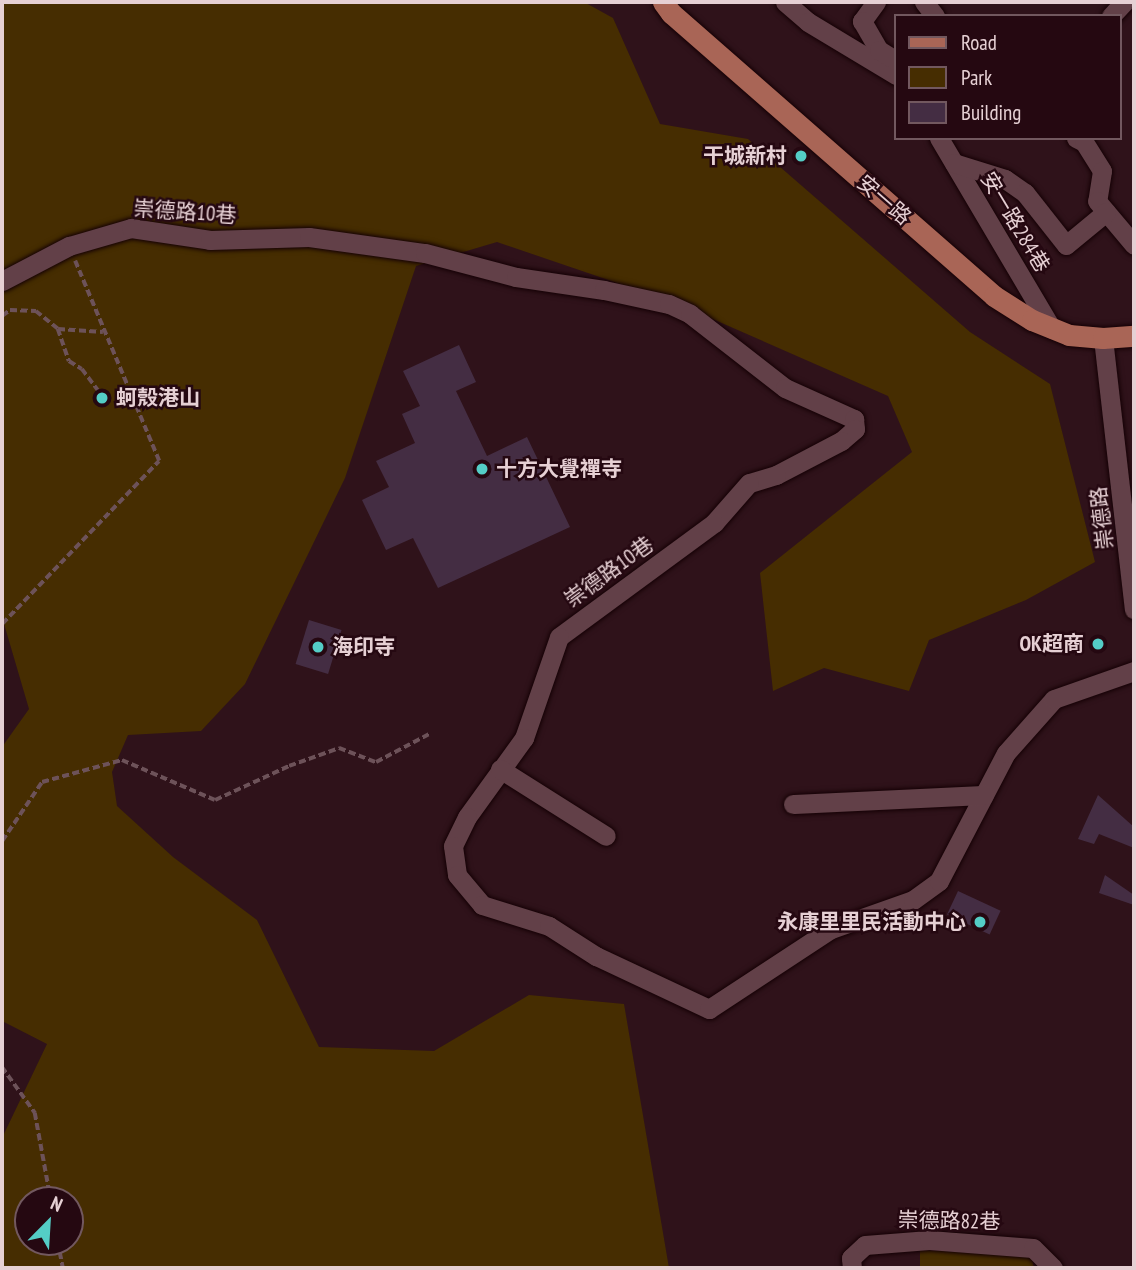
<!DOCTYPE html>
<meta charset="utf-8">
<style>
body{margin:0}
#map{position:relative;width:1136px;height:1270px;overflow:hidden;background:#2f121a;font-family:"PT Sans Narrow","Noto Sans TC",sans-serif}
div>[style]{position:absolute}
.green>*{inset:0;background:#462d01}
.building>*{inset:0;background:#442d43;transform-origin:0 0}
.path>*{height:3.5px;margin-top:-1.75px;transform-origin:0;background:repeating-linear-gradient(90deg,#6d5259 0 7px,transparent 0 10.5px)}
.roads{filter:drop-shadow(0 0 2px #150005) drop-shadow(0 0 2px #150005)}
.minor>*{height:19px;margin:-9.5px;padding:0 9.5px;transform-origin:9.5px;border-radius:9.5px;background:#624048}
.major>*{height:21px;margin:-10.5px;padding:0 10.5px;transform-origin:10.5px;border-radius:10.5px;background:#a96556}
.dots>*{width:19px;height:19px;translate:-50% -50%;box-sizing:border-box;border:4px solid #250811;border-radius:50%}
span{translate:-50% -50%;white-space:nowrap;text-align:center;line-height:1.15;-webkit-text-stroke:5px #250811;paint-order:stroke}
.poi-label{font-size:21px;color:#e6d0d4;font-weight:700}
.right{translate:-100% -50%;text-align:right}
.left{translate:0 -50%;text-align:left}
.street-label{font-size:21px;color:#e6d0d4}
.frame{position:absolute;inset:0;border:4px solid #e6d0d4;pointer-events:none}
.legend{position:absolute;left:894px;top:14px;width:228px;height:126px;box-sizing:border-box;background:#250811;border:2px solid #72585f;margin:0;padding:9px 12px;list-style:none;font-size:21px;color:#e6d0d4}
.legend li{display:flex;align-items:center;gap:14px;height:35px}
.legend b{width:35px;border:2px solid #72585f}
.north{position:absolute;left:14px;top:1186px;width:70px;height:70px;box-sizing:border-box;background:#250811;border:2px solid #72585f;border-radius:50%;rotate:24deg;font-size:19px;font-weight:700;line-height:28px;text-align:center;color:#e6d0d4}
.north::after{content:'';display:block;margin:auto;width:24px;height:32px;background:#54cdc6;clip-path:polygon(50% 0,100% 100%,50% 72%,0 100%)}
</style>
<div id="map">
<div class="green">
<i style="clip-path:polygon(evenodd,2px 2px,584px 2px,613px 18px,660px 124px,748px 139px,970px 332px,1050px 384px,1095px 562px,1026px 600px,929px 640px,909px 691px,824px 668px,773px 691px,760px 573px,912px 452px,888px 396px,676px 303px,497px 242px,416px 266px,345px 478px,245px 684px,201px 731px,128px 735px,112px 772px,117px 806px,173px 857px,257px 920px,319px 1047px,434px 1051px,529px 995px,624px 1004px,669px 1268px,2px 1268px,2px 1138px,47px 1044px,2px 1021px,2px 747px,29px 709px,2px 617px,2px 2px,28px 1200px,70px 1200px,70px 1242px,28px 1242px,28px 1200px)"></i>
<i style="clip-path:polygon(920px 1250px,1031px 1255px,1034px 1268px,920px 1268px)"></i>
</div>
<div class="building">
<i style="clip-path:polygon(459px 345px,476px 382px,456px 391px,487px 456px,527px 437px,570px 527px,438px 588px,413px 538px,386px 550px,362px 500px,389px 487px,376px 461px,415px 443px,402px 414px,420px 406px,403px 371px)"></i>
<i style="left:309px;top:620px;width:34px;height:46px;rotate:17deg"></i>
<i style="clip-path:polygon(1098px 795px,1134px 827px,1134px 848px,1099px 834px,1094px 844px,1078px 839px)"></i>
<i style="clip-path:polygon(1105px 875px,1134px 895px,1134px 905px,1099px 893px)"></i>
<i style="left:958px;top:891px;width:47px;height:26px;rotate:25deg"></i>
</div>
<div class="path">
<i style="left:2px;top:316px;width:10px;rotate:-37deg"></i>
<i style="left:10px;top:310px;width:26px;rotate:2deg"></i>
<i style="left:36px;top:311px;width:28px;rotate:39deg"></i>
<i style="left:58px;top:329px;width:45px;rotate:3.8deg"></i>
<i style="left:58px;top:329px;width:34px;rotate:71deg"></i>
<i style="left:69px;top:361px;width:15px;rotate:32deg"></i>
<i style="left:82px;top:369px;width:40px;rotate:53deg"></i>
<i style="left:2px;top:624px;width:226px;rotate:-46.1deg"></i>
<i style="left:159px;top:461px;width:217px;rotate:-112.8deg"></i>
<i style="left:2px;top:841px;width:71px;rotate:-55.9deg"></i>
<i style="left:42px;top:782px;width:83px;rotate:-15.4deg"></i>
<i style="left:122px;top:760px;width:101px;rotate:23.3deg"></i>
<i style="left:215px;top:800px;width:81px;rotate:-24.7deg"></i>
<i style="left:289px;top:766px;width:53px;rotate:-19.8deg"></i>
<i style="left:339px;top:748px;width:40px;rotate:21deg"></i>
<i style="left:376px;top:762px;width:60px;rotate:-27.8deg"></i>
<i style="left:2px;top:1067px;width:57px;rotate:54.3deg"></i>
<i style="left:35px;top:1113px;width:88px;rotate:79.6deg"></i>
<i style="left:58px;top:1242px;width:26px;rotate:79deg"></i>
</div>
<div class="roads">
<div class="minor">
<i style="left:785px;top:2px;width:30px;rotate:41deg"></i>
<i style="left:808px;top:22px;width:103px;rotate:31.1deg"></i>
<i style="left:876px;top:2px;width:24px;rotate:126deg"></i>
<i style="left:862px;top:21px;width:34px;rotate:60deg"></i>
<i style="left:879px;top:50px;width:19px;rotate:32deg"></i>
<i style="left:924px;top:2px;width:18px;rotate:52deg"></i>
<i style="left:1111px;top:16px;width:19px;rotate:-47deg"></i>
<i style="left:939px;top:138px;width:222px;rotate:59.4deg"></i>
<i style="left:1076px;top:138px;width:9px;rotate:27deg"></i>
<i style="left:1084px;top:142px;width:34px;rotate:58deg"></i>
<i style="left:1102px;top:171px;width:30px;rotate:99deg"></i>
<i style="left:1097px;top:201px;width:57px;rotate:49.9deg"></i>
<i style="left:954px;top:163px;width:53px;rotate:17.4deg"></i>
<i style="left:1005px;top:179px;width:24px;rotate:35deg"></i>
<i style="left:1025px;top:193px;width:66px;rotate:51.7deg"></i>
<i style="left:1066px;top:245px;width:52px;rotate:-39.5deg"></i>
<i style="left:2px;top:281px;width:76px;rotate:-27.6deg"></i>
<i style="left:69px;top:246px;width:65px;rotate:-16.2deg"></i>
<i style="left:131px;top:228px;width:80px;rotate:8.6deg"></i>
<i style="left:210px;top:240px;width:99px;rotate:-1.7deg"></i>
<i style="left:309px;top:237px;width:117px;rotate:7.9deg"></i>
<i style="left:425px;top:253px;width:94px;rotate:14.8deg"></i>
<i style="left:516px;top:277px;width:89px;rotate:8.4deg"></i>
<i style="left:604px;top:290px;width:66px;rotate:12.2deg"></i>
<i style="left:669px;top:304px;width:23px;rotate:25deg"></i>
<i style="left:690px;top:314px;width:120px;rotate:37.9deg"></i>
<i style="left:785px;top:388px;width:76px;rotate:24.2deg"></i>
<i style="left:854px;top:419px;width:10px;rotate:84deg"></i>
<i style="left:855px;top:429px;width:18px;rotate:139deg"></i>
<i style="left:841px;top:441px;width:73px;rotate:152.4deg"></i>
<i style="left:776px;top:475px;width:28px;rotate:163deg"></i>
<i style="left:749px;top:483px;width:53px;rotate:131.2deg"></i>
<i style="left:714px;top:523px;width:192px;rotate:143.7deg"></i>
<i style="left:559px;top:637px;width:107px;rotate:109.1deg"></i>
<i style="left:524px;top:738px;width:97px;rotate:125.8deg"></i>
<i style="left:467px;top:817px;width:32px;rotate:116deg"></i>
<i style="left:453px;top:846px;width:29px;rotate:82deg"></i>
<i style="left:457px;top:875px;width:39px;rotate:50deg"></i>
<i style="left:482px;top:905px;width:70px;rotate:17.4deg"></i>
<i style="left:549px;top:926px;width:56px;rotate:32.6deg"></i>
<i style="left:596px;top:956px;width:125px;rotate:25.1deg"></i>
<i style="left:709px;top:1009px;width:146px;rotate:-33.3deg"></i>
<i style="left:831px;top:929px;width:87px;rotate:-19.5deg"></i>
<i style="left:913px;top:900px;width:32px;rotate:-36deg"></i>
<i style="left:939px;top:881px;width:144px;rotate:-62.4deg"></i>
<i style="left:1006px;top:753px;width:72px;rotate:-48.4deg"></i>
<i style="left:1054px;top:699px;width:85px;rotate:-19.3deg"></i>
<i style="left:1103px;top:338px;width:273px;rotate:83.5deg"></i>
<i style="left:500px;top:769px;width:125px;rotate:32.3deg"></i>
<i style="left:793px;top:804px;width:191px;rotate:-2.7deg"></i>
<i style="left:852px;top:1268px;width:10px;rotate:-96deg"></i>
<i style="left:851px;top:1258px;width:19px;rotate:-43deg"></i>
<i style="left:865px;top:1245px;width:64px;rotate:-4.5deg"></i>
<i style="left:929px;top:1240px;width:104px;rotate:4.4deg"></i>
<i style="left:1033px;top:1248px;width:28px;rotate:45deg"></i>
</div>
<div class="major">
<i style="left:663px;top:2px;width:14px;rotate:54deg"></i>
<i style="left:671px;top:13px;width:429px;rotate:41.2deg"></i>
<i style="left:994px;top:296px;width:45px;rotate:32.3deg"></i>
<i style="left:1032px;top:320px;width:40px;rotate:22deg"></i>
<i style="left:1069px;top:335px;width:34px;rotate:5deg"></i>
<i style="left:1103px;top:338px;width:31px;rotate:-4deg"></i>
</div>
</div>
<div class="dots">
<i style="left:801px;top:156px;background:#54cdc6"></i>
<i style="left:102px;top:398px;background:#54cdc6"></i>
<i style="left:482px;top:469px;background:#54cdc6"></i>
<i style="left:1098px;top:644px;background:#54cdc6"></i>
<i style="left:318px;top:647px;background:#54cdc6"></i>
<i style="left:980px;top:922px;background:#54cdc6"></i>
</div>
<div class="poi-label">
<span class="right" style="left:787px;top:156px">干城新村</span>
<span class="left" style="left:116px;top:398px">蚵殼港山</span>
<span class="left" style="left:496px;top:469px">十方大覺禪寺</span>
<span class="right" style="left:1084px;top:644px">OK超商</span>
<span class="left" style="left:332px;top:647px">海印寺</span>
<span class="right" style="left:966px;top:922px">永康里里民活動中心</span>
</div>
<div class="street-label">
<span style="left:884px;top:200px;rotate:41deg">安一路</span>
<span style="left:185px;top:212px;rotate:4deg">崇德路10巷</span>
<span style="left:1015px;top:222px;rotate:59deg">安一路284巷</span>
<span style="left:1102px;top:518px;rotate:-97deg">崇德路</span>
<span style="left:609px;top:572px;rotate:-36deg">崇德路10巷</span>
<span style="left:949px;top:1221px;rotate:1deg">崇德路82巷</span>
</div>
<div class="frame"></div>
<ul class="legend">
<li><b style="height:9px;background:#a96556"></b>Road</li>
<li><b style="height:19px;background:#462d01"></b>Park</li>
<li><b style="height:19px;background:#442d43"></b>Building</li>
</ul>
<div class="north">N</div>
</div>
